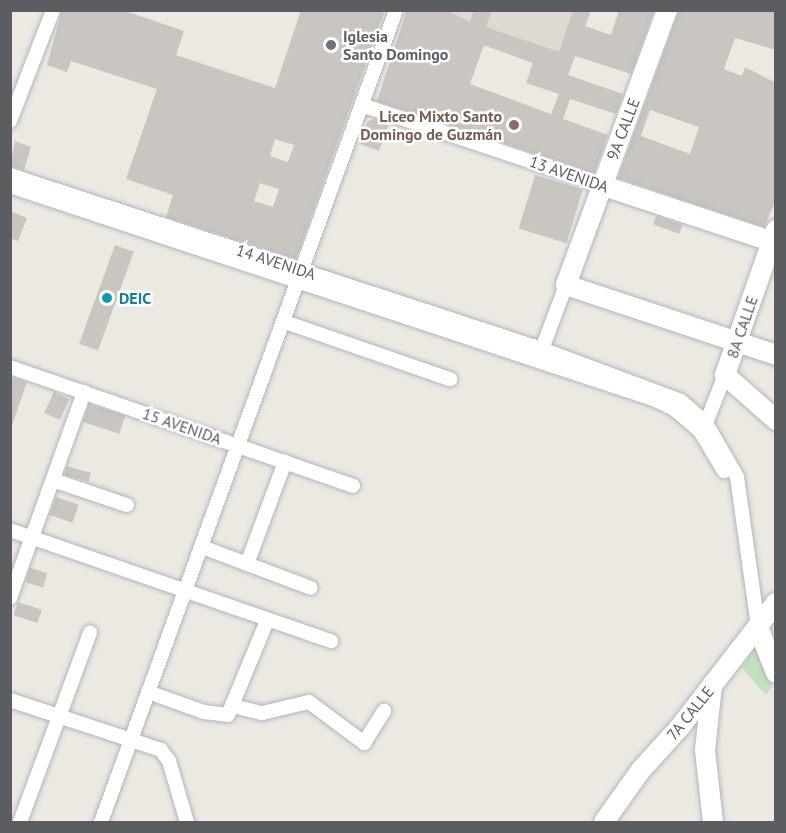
<!DOCTYPE html>
<meta charset="utf-8">
<style>
body{margin:0}
#map{position:relative;width:786px;height:833px;overflow:hidden;background:#ece9e2;font-family:"PT Sans",sans-serif}
div>[style]{position:absolute}
.education>*{inset:0;background:#dedad3}
.green>*{inset:0;background:#c3e1c1}
.building>*{inset:0;background:#c9c5c1;transform-origin:0 0}
.roads{filter:drop-shadow(0 0 2px #b3b5b8) drop-shadow(0 0 2px #b3b5b8)}
.street>*{height:14px;margin:-7px;padding:0 7px;transform-origin:7px;border-radius:7px;background:#fff}
.secondary>*{height:20px;margin:-10px;padding:0 10px;transform-origin:10px;border-radius:10px;background:#fff}
.dots>*{width:16px;height:16px;translate:-50% -50%;box-sizing:border-box;border:3px solid #fff;border-radius:50%}
span{translate:-50% -50%;white-space:nowrap;text-align:center;line-height:1.15;-webkit-text-stroke:5px #fff;paint-order:stroke}
.worship-label{font-size:16px;color:#5b616d;font-weight:700}
.left{translate:0 -50%;text-align:left}
.education-label{font-size:16px;color:#785e54;font-weight:700}
.right{translate:-100% -50%;text-align:right}
.street-label{font-size:16px;color:#5a5e61}
.culture-label{font-size:16px;color:#0d838f;font-weight:700}
.frame{position:absolute;inset:0;border:12px solid #5a5e61;pointer-events:none}
</style>
<div id="map">
<div class="education">
<i style="clip-path:polygon(430px 11px,591px 11px,568px 75px,448px 33px)"></i>
</div>
<div class="green">
<i style="clip-path:polygon(755px 648px,772px 687px,766px 695px,742px 668px)"></i>
</div>
<div class="building">
<i style="clip-path:polygon(evenodd,62px 10px,122px 10px,184px 31px,176px 55px,275px 88px,301px 10px,385px 10px,296px 259px,166px 217px,173px 195px,126px 179px,157px 89px,71px 61px,67px 72px,47px 65px,62px 10px,275px 139px,294px 145px,288px 162px,270px 156px,275px 139px,62px 10px,260px 183px,279px 189px,273px 207px,254px 201px,260px 183px)"></i>
<i style="clip-path:polygon(evenodd,407px 10px,446px 10px,470px 22px,474px 10px,492px 10px,486px 27px,559px 52px,573px 10px,591px 10px,585px 26px,611px 35px,619px 10px,654px 10px,631px 74px,575px 56px,568px 75px,623px 94px,616px 114px,570px 99px,563px 119px,608px 135px,594px 173px,377px 101px,407px 10px,484px 45px,533px 63px,526px 83px,559px 94px,551px 114px,470px 84px,484px 45px)"></i>
<i style="clip-path:polygon(evenodd,679px 10px,776px 12px,776px 50px,735px 38px,724px 69px,742px 76px,745px 67px,776px 83px,776px 200px,764px 227px,618px 178px,679px 10px,650px 110px,699px 127px,690px 154px,641px 136px,650px 110px)"></i>
<i style="clip-path:polygon(374px 119px,389px 123px,379px 151px,360px 144px,368px 121px)"></i>
<i style="clip-path:polygon(15px 141px,31px 147px,24px 170px,10px 166px)"></i>
<i style="left:535px;top:175px;width:50px;height:56px;rotate:17deg"></i>
<i style="clip-path:polygon(10px 211px,27px 218px,18px 241px,10px 238px)"></i>
<i style="left:656px;top:216px;width:28px;height:9px;rotate:19deg"></i>
<i style="left:115px;top:245px;width:20px;height:105px;rotate:20deg"></i>
<i style="clip-path:polygon(10px 377px,27px 382px,12px 425px,10px 425px)"></i>
<i style="left:54px;top:392px;width:17px;height:23px;rotate:25deg"></i>
<i style="left:89px;top:404px;width:38px;height:19px;rotate:18deg"></i>
<i style="left:67px;top:466px;width:25px;height:9px;rotate:16deg"></i>
<i style="left:56px;top:497px;width:24px;height:19px;rotate:19deg"></i>
<i style="left:30px;top:568px;width:18px;height:15px;rotate:16deg"></i>
<i style="left:18px;top:602px;width:25px;height:14px;rotate:18deg"></i>
</div>
<div class="roads">
<div class="street">
<i style="left:362px;top:105px;width:252px;rotate:18.5deg"></i>
<i style="left:10px;top:121px;width:119px;rotate:-68.8deg"></i>
<i style="left:10px;top:175px;width:560px;rotate:18.11deg"></i>
<i style="left:542px;top:349px;width:148px;rotate:20.5deg"></i>
<i style="left:681px;top:401px;width:33px;rotate:41deg"></i>
<i style="left:706px;top:423px;width:62px;rotate:60.1deg"></i>
<i style="left:737px;top:477px;width:151px;rotate:82deg"></i>
<i style="left:10px;top:186px;width:677px;rotate:18.33deg"></i>
<i style="left:653px;top:399px;width:23px;rotate:25deg"></i>
<i style="left:674px;top:409px;width:34px;rotate:40deg"></i>
<i style="left:700px;top:431px;width:47px;rotate:59deg"></i>
<i style="left:285px;top:322px;width:175px;rotate:19.1deg"></i>
<i style="left:542px;top:349px;width:68px;rotate:-69.4deg"></i>
<i style="left:10px;top:367px;width:363px;rotate:19.1deg"></i>
<i style="left:706px;top:423px;width:52px;rotate:-68.4deg"></i>
<i style="left:53px;top:480px;width:78px;rotate:18.7deg"></i>
<i style="left:10px;top:530px;width:340px;rotate:19.1deg"></i>
<i style="left:202px;top:547px;width:116px;rotate:20.6deg"></i>
<i style="left:247px;top:564px;width:109px;rotate:-69.6deg"></i>
<i style="left:10px;top:598px;width:219px;rotate:-70.2deg"></i>
<i style="left:148px;top:692px;width:59px;rotate:19.7deg"></i>
<i style="left:204px;top:712px;width:24px;rotate:7deg"></i>
<i style="left:228px;top:715px;width:102px;rotate:-67.5deg"></i>
<i style="left:10px;top:700px;width:159px;rotate:18.3deg"></i>
<i style="left:161px;top:750px;width:14px;rotate:54deg"></i>
<i style="left:169px;top:761px;width:64px;rotate:73.6deg"></i>
<i style="left:233px;top:706px;width:30px;rotate:14deg"></i>
<i style="left:262px;top:713px;width:48px;rotate:-13.2deg"></i>
<i style="left:309px;top:702px;width:69px;rotate:36.7deg"></i>
<i style="left:364px;top:743px;width:38px;rotate:-58deg"></i>
<i style="left:20px;top:822px;width:202px;rotate:-69.7deg"></i>
<i style="left:101px;top:822px;width:864px;rotate:-70.03deg"></i>
</div>
<div class="secondary">
<i style="left:667px;top:10px;width:293px;rotate:110.2deg"></i>
<i style="left:566px;top:285px;width:221px;rotate:18.4deg"></i>
<i style="left:601px;top:185px;width:184px;rotate:18.3deg"></i>
<i style="left:776px;top:230px;width:154px;rotate:109.4deg"></i>
<i style="left:725px;top:375px;width:68px;rotate:41.4deg"></i>
<i style="left:758px;top:627px;width:49px;rotate:68.6deg"></i>
<i style="left:712px;top:685px;width:65px;rotate:96.1deg"></i>
<i style="left:705px;top:750px;width:72px;rotate:83.7deg"></i>
<i style="left:604px;top:822px;width:64px;rotate:-54.6deg"></i>
<i style="left:641px;top:770px;width:58px;rotate:-47.8deg"></i>
<i style="left:680px;top:727px;width:157px;rotate:-52.3deg"></i>
</div>
</div>
<div class="dots">
<i style="left:331px;top:45px;background:#6b7280"></i>
<i style="left:514px;top:125px;background:#8d6e63"></i>
<i style="left:107px;top:298px;background:#0f9aa8"></i>
</div>
<div class="worship-label">
<span class="left" style="left:343px;top:45px">Iglesia<br>Santo Domingo</span>
</div>
<div class="education-label">
<span class="right" style="left:502px;top:125px">Liceo Mixto Santo<br>Domingo de Guzmán</span>
</div>
<div class="street-label">
<span style="left:623px;top:129px;rotate:-69deg">9A CALLE</span>
<span style="left:569px;top:174px;rotate:19deg">13 AVENIDA</span>
<span style="left:276px;top:262px;rotate:18deg">14 AVENIDA</span>
<span style="left:742px;top:327px;rotate:-71deg">8A CALLE</span>
<span style="left:182px;top:426px;rotate:19deg">15 AVENIDA</span>
<span style="left:690px;top:713px;rotate:-51deg">7A CALLE</span>
</div>
<div class="culture-label">
<span class="left" style="left:119px;top:298px">DEIC</span>
</div>
<div class="frame"></div>
</div>
